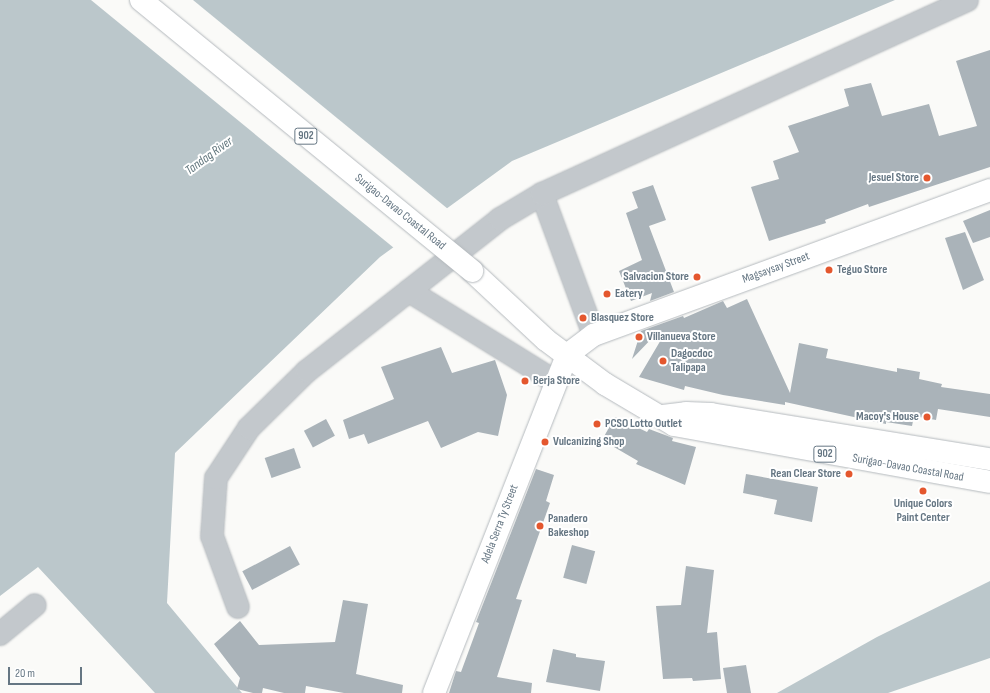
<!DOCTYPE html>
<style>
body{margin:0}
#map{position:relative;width:990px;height:693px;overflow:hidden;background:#fafaf8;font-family:"Sofia Sans Condensed",sans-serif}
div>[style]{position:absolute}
.water>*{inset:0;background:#bbc7cb}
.pier>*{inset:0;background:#fafaf8}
.building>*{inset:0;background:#aab3b9;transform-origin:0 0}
.roads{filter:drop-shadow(0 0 1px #b5babe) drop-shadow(0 0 1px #b5babe)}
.minor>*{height:22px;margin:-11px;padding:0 11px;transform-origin:11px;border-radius:11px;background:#c3c8cc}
.major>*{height:22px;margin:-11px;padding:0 11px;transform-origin:11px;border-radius:11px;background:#fff}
.highway>*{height:22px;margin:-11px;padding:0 11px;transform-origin:11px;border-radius:11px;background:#fff}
.bridges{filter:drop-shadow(0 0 1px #b4b9bd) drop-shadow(0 0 1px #b4b9bd)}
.highway-bridge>*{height:22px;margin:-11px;padding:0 11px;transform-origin:11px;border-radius:11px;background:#fff}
.dots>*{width:11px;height:11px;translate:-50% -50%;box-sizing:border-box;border:2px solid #fff;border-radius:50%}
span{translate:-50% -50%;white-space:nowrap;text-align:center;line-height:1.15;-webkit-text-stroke:4px #fff;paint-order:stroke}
.shield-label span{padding:1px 3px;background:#fff;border:1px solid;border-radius:3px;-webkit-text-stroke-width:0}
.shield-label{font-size:11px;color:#657683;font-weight:700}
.poi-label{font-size:12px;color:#657683;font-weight:700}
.right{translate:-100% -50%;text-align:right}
.left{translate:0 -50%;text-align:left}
.street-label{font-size:12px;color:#657683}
.water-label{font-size:13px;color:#60757c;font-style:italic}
.scale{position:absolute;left:8px;top:667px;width:74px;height:18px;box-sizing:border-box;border:2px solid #657683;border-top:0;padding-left:5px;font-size:12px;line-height:14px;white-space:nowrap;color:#657683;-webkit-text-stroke:3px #fff;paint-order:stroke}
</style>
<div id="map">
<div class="water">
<i style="clip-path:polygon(0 0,895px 0,512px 161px,380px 257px,175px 453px,167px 603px,242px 693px,155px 693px,38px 567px,0 596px)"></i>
<i style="clip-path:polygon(990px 581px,990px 658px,888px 693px,777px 693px,877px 637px)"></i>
</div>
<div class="pier">
<i style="clip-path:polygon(91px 0,193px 0,448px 209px,394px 248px)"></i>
</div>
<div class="building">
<i style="clip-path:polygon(990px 50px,990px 167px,869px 207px,868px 204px,825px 220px,826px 223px,769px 241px,751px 187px,779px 179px,773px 161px,799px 152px,788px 126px,849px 106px,844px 89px,871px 83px,882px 116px,929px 104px,939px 136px,977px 126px,956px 61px)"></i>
<i style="clip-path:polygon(653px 185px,666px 220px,649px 226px,674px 292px,650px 301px,652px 293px,631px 301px,619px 271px,642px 260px,626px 213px,638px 208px,632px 192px)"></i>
<i style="clip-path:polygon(990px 210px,990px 237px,973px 243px,963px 221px)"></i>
<i style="clip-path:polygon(965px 232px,984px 280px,963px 290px,945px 238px)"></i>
<i style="clip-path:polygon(747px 299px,790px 393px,799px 343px,828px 349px,826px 358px,897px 372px,897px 368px,920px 372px,919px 379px,942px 384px,941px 387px,990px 394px,990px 417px,938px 409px,936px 420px,914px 416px,912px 426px,886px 422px,886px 424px,785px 402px,785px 405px,723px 395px,685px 386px,684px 390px,639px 377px,662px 338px,656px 334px,632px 359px,641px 331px,683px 316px,684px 318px,723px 301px,727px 308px)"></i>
<i style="clip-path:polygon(441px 347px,452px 373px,495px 360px,507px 395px,498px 436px,478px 432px,441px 448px,428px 421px,368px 444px,364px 434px,349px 439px,343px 420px,394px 399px,381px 367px)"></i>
<i style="clip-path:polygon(615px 417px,647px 432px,649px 429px,673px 438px,672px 441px,696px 447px,685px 485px,636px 464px,638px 461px,602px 440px)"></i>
<i style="left:326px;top:419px;width:19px;height:25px;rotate:62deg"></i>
<i style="left:294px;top:448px;width:21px;height:31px;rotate:71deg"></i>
<i style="clip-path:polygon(536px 469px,554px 475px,546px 501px,550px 503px,516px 599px,522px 600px,497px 677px,532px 683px,531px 693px,449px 693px,456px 671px,461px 672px,479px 623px,476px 622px)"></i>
<i style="clip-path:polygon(746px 474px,818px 487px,812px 522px,774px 514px,777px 500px,743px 493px)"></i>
<i style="left:572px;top:545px;width:24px;height:34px;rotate:15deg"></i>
<i style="left:290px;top:546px;width:21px;height:54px;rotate:62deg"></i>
<i style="clip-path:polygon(686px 566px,714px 570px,707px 633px,717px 632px,721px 679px,693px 681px,692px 678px,663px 679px,656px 606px,681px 605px)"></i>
<i style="clip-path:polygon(343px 600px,368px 604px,356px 674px,403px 685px,402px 693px,344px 693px,306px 686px,305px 693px,284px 693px,263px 688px,262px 693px,253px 693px,237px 689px,240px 678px,214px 644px,240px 621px,259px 645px,335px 642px)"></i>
<i style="clip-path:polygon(553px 649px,576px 654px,576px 657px,605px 661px,600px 691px,546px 682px)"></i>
<i style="clip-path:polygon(746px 665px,751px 693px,727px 693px,723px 668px)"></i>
</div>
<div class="roads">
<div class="minor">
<i style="left:542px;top:194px;width:150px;rotate:69.8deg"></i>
<i style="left:409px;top:291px;width:173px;rotate:31.8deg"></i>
<i style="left:238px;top:607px;width:76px;rotate:-110.1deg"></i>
<i style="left:212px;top:536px;width:58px;rotate:-86.1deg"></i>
<i style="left:216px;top:478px;width:60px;rotate:-56.6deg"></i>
<i style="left:249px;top:428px;width:81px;rotate:-44.5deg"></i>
<i style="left:307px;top:371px;width:246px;rotate:-38.2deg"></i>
<i style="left:500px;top:219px;width:49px;rotate:-30.8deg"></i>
<i style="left:542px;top:194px;width:467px;rotate:-24.5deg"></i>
<i style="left:0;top:634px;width:45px;rotate:-39.6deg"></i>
</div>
<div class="major">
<i style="left:434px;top:693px;width:363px;rotate:-68.5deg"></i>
<i style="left:567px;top:355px;width:34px;rotate:-37deg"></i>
<i style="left:594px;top:335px;width:422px;rotate:-20.1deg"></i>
</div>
<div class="highway">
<i style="left:472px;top:271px;width:101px;rotate:43deg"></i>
<i style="left:546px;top:340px;width:74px;rotate:36.7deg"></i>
<i style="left:605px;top:384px;width:80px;rotate:30.7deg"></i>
<i style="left:674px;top:425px;width:321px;rotate:10.2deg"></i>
<i style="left:663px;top:416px;width:23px;rotate:-7deg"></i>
<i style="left:686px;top:413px;width:25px;rotate:2deg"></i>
<i style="left:711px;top:414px;width:283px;rotate:9.2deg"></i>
</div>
</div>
<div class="bridges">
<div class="highway-bridge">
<i style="left:141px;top:0;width:428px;rotate:39.3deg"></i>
</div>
</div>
<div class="dots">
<i style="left:927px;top:178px;background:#e4572e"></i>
<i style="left:829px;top:270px;background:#e4572e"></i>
<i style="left:697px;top:277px;background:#e4572e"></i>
<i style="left:607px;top:294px;background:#e4572e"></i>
<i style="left:583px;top:318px;background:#e4572e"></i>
<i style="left:639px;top:337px;background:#e4572e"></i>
<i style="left:663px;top:361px;background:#e4572e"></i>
<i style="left:525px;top:381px;background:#e4572e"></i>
<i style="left:927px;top:417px;background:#e4572e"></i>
<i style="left:597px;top:424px;background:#e4572e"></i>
<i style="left:545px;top:442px;background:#e4572e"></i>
<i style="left:849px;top:474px;background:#e4572e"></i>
<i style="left:923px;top:491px;background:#e4572e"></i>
<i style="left:540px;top:526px;background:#e4572e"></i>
</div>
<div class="shield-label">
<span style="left:306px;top:136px">902</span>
<span style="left:825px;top:454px">902</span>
</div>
<div class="poi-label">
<span class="right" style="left:919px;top:178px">Jesuel Store</span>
<span class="left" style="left:837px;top:270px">Teguo Store</span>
<span class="right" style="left:689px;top:277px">Salvacion Store</span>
<span class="left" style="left:615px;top:294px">Eatery</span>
<span class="left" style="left:591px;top:318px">Blasquez Store</span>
<span class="left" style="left:647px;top:337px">Villanueva Store</span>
<span class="left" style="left:671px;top:361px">Dagocdoc<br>Talipapa</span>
<span class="left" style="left:533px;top:381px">Berja Store</span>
<span class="right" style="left:919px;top:417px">Macoy's House</span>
<span class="left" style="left:605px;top:424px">PCSO Lotto Outlet</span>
<span class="left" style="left:553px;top:442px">Vulcanizing Shop</span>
<span class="right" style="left:841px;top:474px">Rean Clear Store</span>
<span style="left:923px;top:511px">Unique Colors<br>Paint Center</span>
<span class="left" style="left:548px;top:526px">Panadero<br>Bakeshop</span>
</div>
<div class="street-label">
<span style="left:400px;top:212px;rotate:39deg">Surigao-Davao Coastal Road</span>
<span style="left:776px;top:268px;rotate:-20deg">Magsaysay Street</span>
<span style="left:908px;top:468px;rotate:10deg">Surigao-Davao Coastal Road</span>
<span style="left:500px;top:524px;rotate:-69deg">Adela Serra Ty Street</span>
</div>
<div class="water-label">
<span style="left:209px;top:156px;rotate:-36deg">Tandag River</span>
</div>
<div class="scale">20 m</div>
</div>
